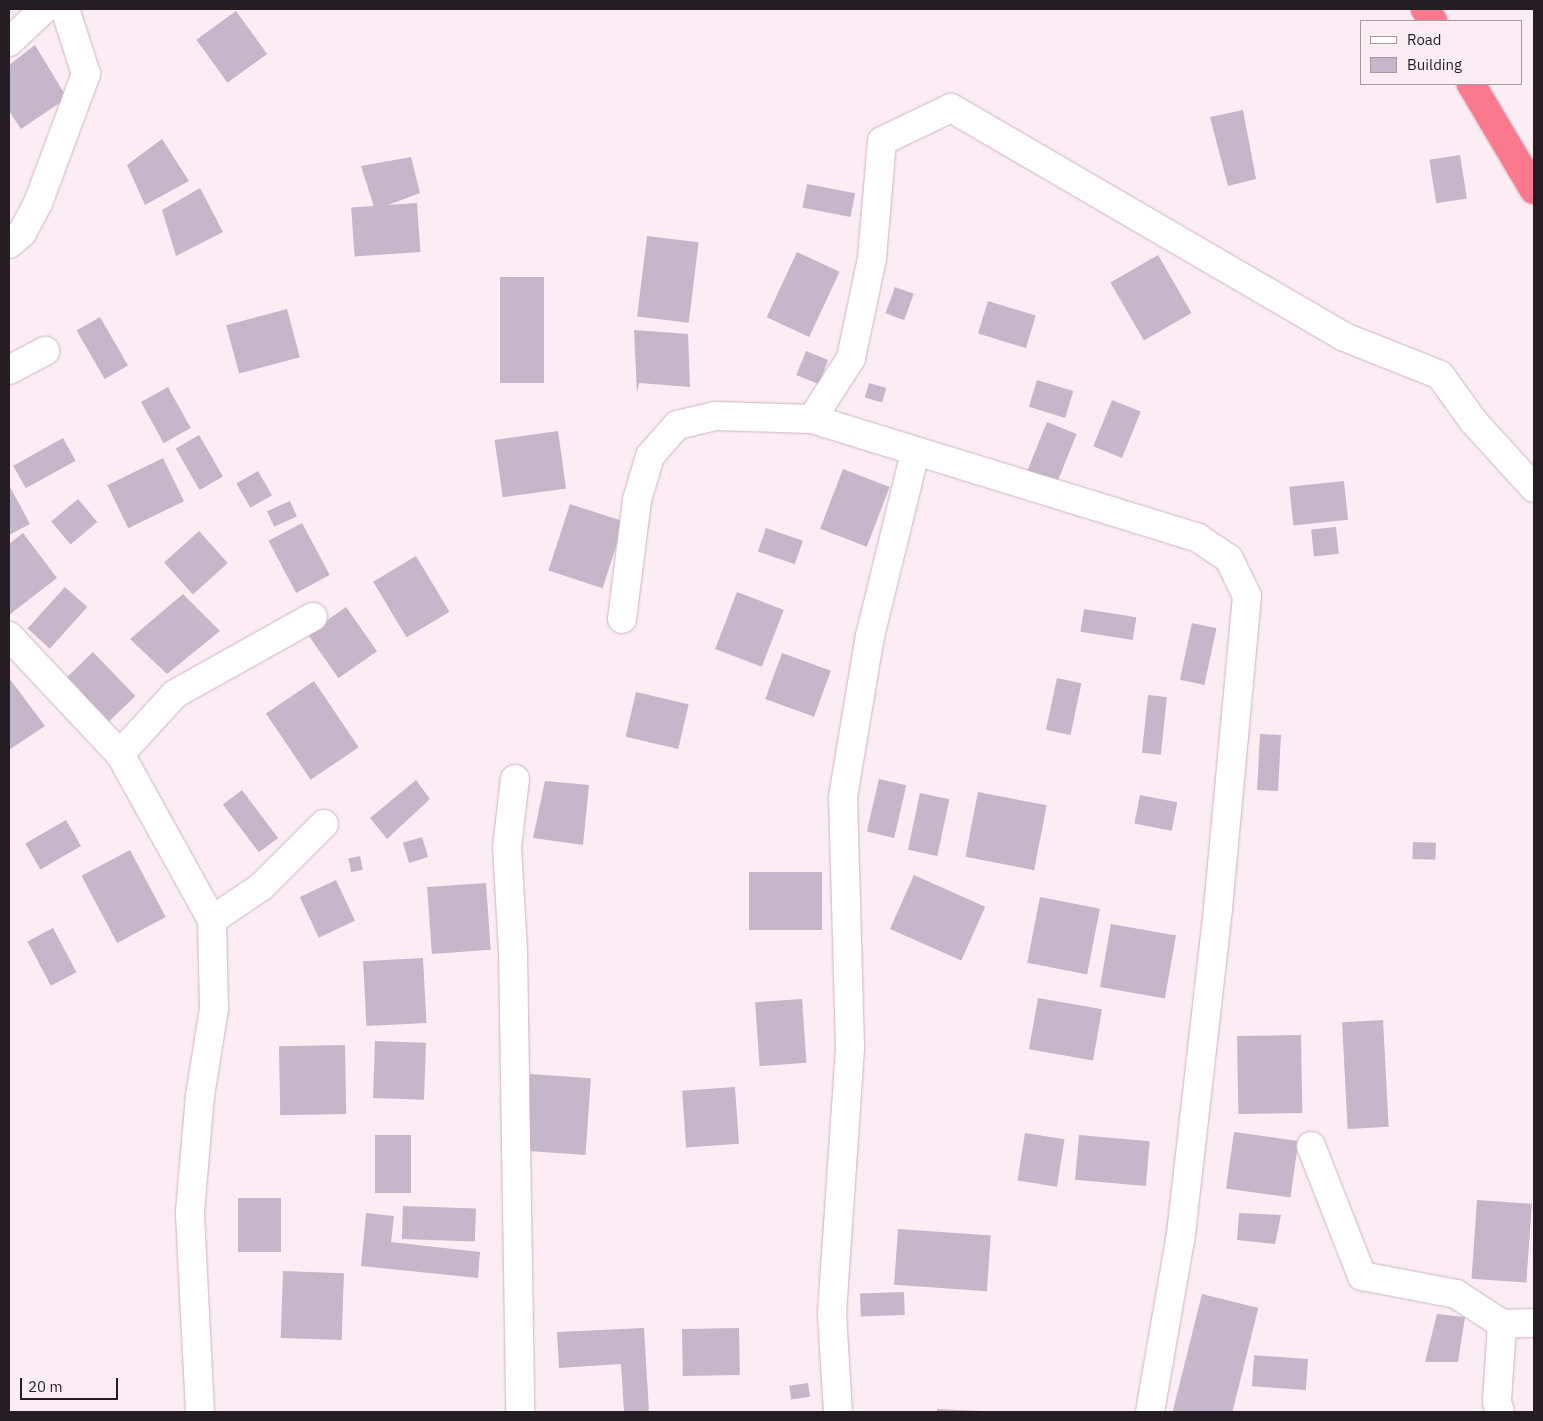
<!DOCTYPE html>
<style>
body{margin:0}
#map{position:relative;width:1543px;height:1421px;overflow:hidden;background:#fcedf5;font-family:"IBM Plex Sans",sans-serif}
div>[style]{position:absolute}
.building>*{inset:0;background:#c6b6ca;transform-origin:0 0}
.roads{filter:drop-shadow(0 0 1px #ccb4c0) drop-shadow(0 0 1px #ccb4c0)}
.street>*{height:28px;margin:-14px;padding:0 14px;transform-origin:14px;border-radius:14px;background:#fff}
.highway>*{height:28px;margin:-14px;padding:0 14px;transform-origin:14px;border-radius:14px;background:#fa798d}
span{translate:-50% -50%;white-space:nowrap;text-align:center;line-height:1.15;-webkit-text-stroke:5px #fcedf5;paint-order:stroke}
.frame{position:absolute;inset:0;border:10px solid #261d22;pointer-events:none}
.legend{position:absolute;left:1360px;top:20px;width:162px;height:65px;box-sizing:border-box;background:#fcedf5;border:1px solid #a69aa1;margin:0;padding:6px 9px;list-style:none;font-size:15px;color:#261d22}
.legend li{display:flex;align-items:center;gap:10px;height:25px}
.legend b{width:25px;border:1px solid #a69aa1}
.scale{position:absolute;left:20px;top:1378px;width:98px;height:22px;box-sizing:border-box;border:2px solid #261d22;border-top:0;padding-left:6px;font-size:15px;line-height:18px;white-space:nowrap;color:#261d22;-webkit-text-stroke:4px #fcedf5;paint-order:stroke}
</style>
<div id="map">
<div class="building">
<i style="left:236px;top:11px;width:53px;height:49px;rotate:54deg"></i>
<i style="clip-path:polygon(35px 45px,67px 98px,21px 129px,9px 111px,9px 65px)"></i>
<i style="clip-path:polygon(1243px 110px,1256px 179px,1228px 186px,1210px 117px)"></i>
<i style="clip-path:polygon(162px 139px,189px 181px,145px 205px,127px 165px)"></i>
<i style="left:1460px;top:155px;width:44px;height:31px;rotate:81deg"></i>
<i style="clip-path:polygon(411px 157px,420px 193px,375px 210px,361px 166px)"></i>
<i style="left:807px;top:184px;width:49px;height:24px;rotate:11deg"></i>
<i style="clip-path:polygon(200px 188px,223px 232px,176px 256px,162px 210px)"></i>
<i style="left:417px;top:203px;width:49px;height:66px;rotate:86deg"></i>
<i style="left:647px;top:236px;width:52px;height:81px;rotate:7deg"></i>
<i style="left:797px;top:252px;width:47px;height:72px;rotate:25deg"></i>
<i style="left:1158px;top:255px;width:67px;height:55px;rotate:60deg"></i>
<i style="left:500px;top:277px;width:44px;height:106px"></i>
<i style="left:895px;top:287px;width:20px;height:28px;rotate:20deg"></i>
<i style="left:988px;top:301px;width:50px;height:34px;rotate:17deg"></i>
<i style="left:287px;top:309px;width:50px;height:63px;rotate:75deg"></i>
<i style="left:100px;top:317px;width:56px;height:27px;rotate:60deg"></i>
<i style="clip-path:polygon(634px 330px,688px 334px,690px 387px,639px 383px,637px 393px)"></i>
<i style="left:806px;top:351px;width:24px;height:26px;rotate:22deg"></i>
<i style="left:1037px;top:380px;width:38px;height:28px;rotate:17deg"></i>
<i style="left:869px;top:383px;width:18px;height:15px;rotate:16deg"></i>
<i style="left:168px;top:387px;width:47px;height:31px;rotate:61deg"></i>
<i style="left:1112px;top:400px;width:31px;height:50px;rotate:22deg"></i>
<i style="left:1047px;top:422px;width:32px;height:58px;rotate:22deg"></i>
<i style="left:558px;top:431px;width:58px;height:64px;rotate:82deg"></i>
<i style="left:199px;top:435px;width:48px;height:27px;rotate:60deg"></i>
<i style="left:63px;top:438px;width:26px;height:57px;rotate:61deg"></i>
<i style="left:163px;top:458px;width:48px;height:62px;rotate:64deg"></i>
<i style="left:843px;top:469px;width:50px;height:64px;rotate:21deg"></i>
<i style="left:258px;top:471px;width:28px;height:25px;rotate:60deg"></i>
<i style="left:1344px;top:481px;width:39px;height:55px;rotate:84deg"></i>
<i style="clip-path:polygon(9px 485px,30px 524px,9px 535px)"></i>
<i style="left:78px;top:499px;width:30px;height:35px;rotate:50deg"></i>
<i style="left:290px;top:501px;width:17px;height:25px;rotate:66deg"></i>
<i style="left:570px;top:504px;width:57px;height:70px;rotate:18deg"></i>
<i style="left:302px;top:523px;width:59px;height:38px;rotate:62deg"></i>
<i style="left:1336px;top:527px;width:27px;height:25px;rotate:84deg"></i>
<i style="left:766px;top:528px;width:39px;height:25px;rotate:19deg"></i>
<i style="left:199px;top:531px;width:43px;height:47px;rotate:48deg"></i>
<i style="clip-path:polygon(23px 533px,57px 578px,9px 615px,9px 544px)"></i>
<i style="left:416px;top:556px;width:65px;height:50px;rotate:59deg"></i>
<i style="left:65px;top:587px;width:30px;height:56px;rotate:42deg"></i>
<i style="left:737px;top:592px;width:50px;height:61px;rotate:21deg"></i>
<i style="clip-path:polygon(183px 594px,220px 631px,167px 674px,130px 639px)"></i>
<i style="left:346px;top:607px;width:54px;height:47px;rotate:55deg"></i>
<i style="left:1084px;top:609px;width:53px;height:23px;rotate:9deg"></i>
<i style="left:1192px;top:623px;width:25px;height:58px;rotate:12deg"></i>
<i style="left:93px;top:652px;width:61px;height:41px;rotate:46deg"></i>
<i style="left:782px;top:653px;width:52px;height:49px;rotate:20deg"></i>
<i style="clip-path:polygon(9px 678px,45px 726px,9px 750px)"></i>
<i style="left:1057px;top:678px;width:25px;height:53px;rotate:12deg"></i>
<i style="left:314px;top:681px;width:80px;height:58px;rotate:56deg"></i>
<i style="left:636px;top:692px;width:54px;height:46px;rotate:13deg"></i>
<i style="left:1148px;top:695px;width:19px;height:58px;rotate:6deg"></i>
<i style="left:1260px;top:734px;width:21px;height:56px;rotate:3deg"></i>
<i style="left:879px;top:779px;width:28px;height:54px;rotate:13deg"></i>
<i style="clip-path:polygon(416px 780px,430px 799px,387px 839px,370px 818px)"></i>
<i style="clip-path:polygon(545px 781px,589px 785px,583px 845px,533px 838px)"></i>
<i style="left:242px;top:790px;width:60px;height:24px;rotate:53deg"></i>
<i style="left:978px;top:792px;width:70px;height:66px;rotate:11deg"></i>
<i style="left:920px;top:793px;width:30px;height:58px;rotate:12deg"></i>
<i style="left:1140px;top:795px;width:38px;height:29px;rotate:11deg"></i>
<i style="left:66px;top:820px;width:30px;height:47px;rotate:60deg"></i>
<i style="left:422px;top:837px;width:21px;height:20px;rotate:73deg"></i>
<i style="left:1413px;top:842px;width:23px;height:17px;rotate:2deg"></i>
<i style="left:130px;top:850px;width:76px;height:55px;rotate:62deg"></i>
<i style="left:360px;top:856px;width:14px;height:12px;rotate:78deg"></i>
<i style="left:749px;top:872px;width:73px;height:58px"></i>
<i style="left:914px;top:875px;width:78px;height:59px;rotate:24deg"></i>
<i style="left:336px;top:880px;width:45px;height:40px;rotate:65deg"></i>
<i style="left:486px;top:883px;width:67px;height:59px;rotate:86deg"></i>
<i style="left:1040px;top:897px;width:61px;height:67px;rotate:11deg"></i>
<i style="left:1111px;top:924px;width:66px;height:64px;rotate:10deg"></i>
<i style="left:53px;top:928px;width:50px;height:29px;rotate:62deg"></i>
<i style="left:423px;top:958px;width:65px;height:60px;rotate:87deg"></i>
<i style="left:1038px;top:998px;width:65px;height:52px;rotate:10deg"></i>
<i style="left:802px;top:999px;width:64px;height:47px;rotate:86deg"></i>
<i style="left:1383px;top:1020px;width:107px;height:41px;rotate:87deg"></i>
<i style="left:1301px;top:1035px;width:78px;height:64px;rotate:89deg"></i>
<i style="left:375px;top:1041px;width:51px;height:57px;rotate:2deg"></i>
<i style="left:345px;top:1045px;width:69px;height:66px;rotate:89deg"></i>
<i style="left:530px;top:1074px;width:61px;height:77px;rotate:4deg"></i>
<i style="left:735px;top:1087px;width:57px;height:53px;rotate:86deg"></i>
<i style="left:1234px;top:1132px;width:65px;height:57px;rotate:8deg"></i>
<i style="left:1025px;top:1133px;width:40px;height:48px;rotate:9deg"></i>
<i style="left:375px;top:1135px;width:36px;height:58px"></i>
<i style="left:1079px;top:1135px;width:71px;height:45px;rotate:5deg"></i>
<i style="left:238px;top:1198px;width:43px;height:54px"></i>
<i style="left:1477px;top:1200px;width:55px;height:79px;rotate:4deg"></i>
<i style="left:403px;top:1206px;width:73px;height:33px;rotate:2deg"></i>
<i style="clip-path:polygon(366px 1213px,394px 1216px,391px 1242px,480px 1252px,478px 1278px,361px 1266px)"></i>
<i style="clip-path:polygon(1239px 1213px,1281px 1215px,1275px 1244px,1237px 1240px)"></i>
<i style="left:898px;top:1229px;width:93px;height:56px;rotate:4deg"></i>
<i style="left:283px;top:1271px;width:61px;height:67px;rotate:2deg"></i>
<i style="left:904px;top:1292px;width:23px;height:44px;rotate:88deg"></i>
<i style="left:1202px;top:1294px;width:58px;height:121px;rotate:14deg"></i>
<i style="clip-path:polygon(1437px 1314px,1465px 1317px,1458px 1362px,1425px 1362px)"></i>
<i style="clip-path:polygon(644px 1328px,649px 1412px,624px 1412px,621px 1364px,559px 1368px,557px 1332px)"></i>
<i style="left:739px;top:1328px;width:47px;height:57px;rotate:89deg"></i>
<i style="left:1308px;top:1359px;width:31px;height:54px;rotate:94deg"></i>
<i style="left:808px;top:1383px;width:14px;height:19px;rotate:82deg"></i>
<i style="clip-path:polygon(937px 1409px,985px 1411px,985px 1412px,937px 1412px)"></i>
</div>
<div class="roads">
<div class="street">
<i style="left:9px;top:42px;width:48px;rotate:-43.3deg"></i>
<i style="left:9px;top:244px;width:17px;rotate:-40deg"></i>
<i style="left:22px;top:233px;width:34px;rotate:-62deg"></i>
<i style="left:38px;top:203px;width:138px;rotate:-69.6deg"></i>
<i style="left:86px;top:74px;width:68px;rotate:-107.9deg"></i>
<i style="left:9px;top:370px;width:41px;rotate:-27.8deg"></i>
<i style="left:812px;top:419px;width:72px;rotate:-57.4deg"></i>
<i style="left:851px;top:358px;width:102px;rotate:-78.1deg"></i>
<i style="left:872px;top:258px;width:117px;rotate:-85.1deg"></i>
<i style="left:882px;top:141px;width:76px;rotate:-25.6deg"></i>
<i style="left:951px;top:108px;width:453px;rotate:30.2deg"></i>
<i style="left:1342px;top:336px;width:105px;rotate:21.7deg"></i>
<i style="left:1440px;top:375px;width:58px;rotate:54.1deg"></i>
<i style="left:1474px;top:422px;width:89px;rotate:47.7deg"></i>
<i style="left:622px;top:619px;width:120px;rotate:-82.8deg"></i>
<i style="left:637px;top:500px;width:46px;rotate:-73.5deg"></i>
<i style="left:650px;top:456px;width:41px;rotate:-48.9deg"></i>
<i style="left:677px;top:425px;width:39px;rotate:-13deg"></i>
<i style="left:715px;top:416px;width:97px;rotate:1.8deg"></i>
<i style="left:812px;top:419px;width:404px;rotate:17.1deg"></i>
<i style="left:1198px;top:538px;width:37px;rotate:34deg"></i>
<i style="left:1229px;top:559px;width:41px;rotate:64.1deg"></i>
<i style="left:1247px;top:596px;width:314px;rotate:95.3deg"></i>
<i style="left:1218px;top:909px;width:333px;rotate:96.5deg"></i>
<i style="left:1180px;top:1240px;width:175px;rotate:99.9deg"></i>
<i style="left:9px;top:636px;width:162px;rotate:46.8deg"></i>
<i style="left:120px;top:754px;width:190px;rotate:61deg"></i>
<i style="left:120px;top:754px;width:81px;rotate:-47.5deg"></i>
<i style="left:175px;top:694px;width:158px;rotate:-29.2deg"></i>
<i style="left:515px;top:779px;width:68px;rotate:96.7deg"></i>
<i style="left:507px;top:847px;width:103px;rotate:86.7deg"></i>
<i style="left:513px;top:950px;width:462px;rotate:89.1deg"></i>
<i style="left:1311px;top:1146px;width:140px;rotate:68.6deg"></i>
<i style="left:1362px;top:1276px;width:96px;rotate:10.8deg"></i>
<i style="left:1456px;top:1294px;width:55px;rotate:33.1deg"></i>
<i style="left:1502px;top:1324px;width:78px;rotate:93.7deg"></i>
<i style="left:1497px;top:1402px;width:10px;rotate:73deg"></i>
<i style="left:1502px;top:1324px;width:32px;rotate:-2deg"></i>
<i style="left:200px;top:1412px;width:200px;rotate:-92.9deg"></i>
<i style="left:190px;top:1212px;width:116px;rotate:-85.1deg"></i>
<i style="left:200px;top:1096px;width:88px;rotate:-80.9deg"></i>
<i style="left:214px;top:1009px;width:89px;rotate:-91.3deg"></i>
<i style="left:212px;top:920px;width:59px;rotate:-34deg"></i>
<i style="left:261px;top:887px;width:89px;rotate:-45deg"></i>
<i style="left:838px;top:1412px;width:99px;rotate:-93.5deg"></i>
<i style="left:832px;top:1313px;width:267px;rotate:-86.1deg"></i>
<i style="left:850px;top:1047px;width:250px;rotate:-91.6deg"></i>
<i style="left:843px;top:797px;width:163px;rotate:-80.5deg"></i>
<i style="left:870px;top:636px;width:188px;rotate:-76.2deg"></i>
</div>
<div class="highway">
<i style="left:1425px;top:9px;width:14px;rotate:56deg"></i>
<i style="left:1471px;top:84px;width:123px;rotate:59.3deg"></i>
</div>
</div>
<div class="frame"></div>
<ul class="legend">
<li><b style="height:6px;background:#fff"></b>Road</li>
<li><b style="height:14px;background:#c6b6ca"></b>Building</li>
</ul>
<div class="scale">20 m</div>
</div>
